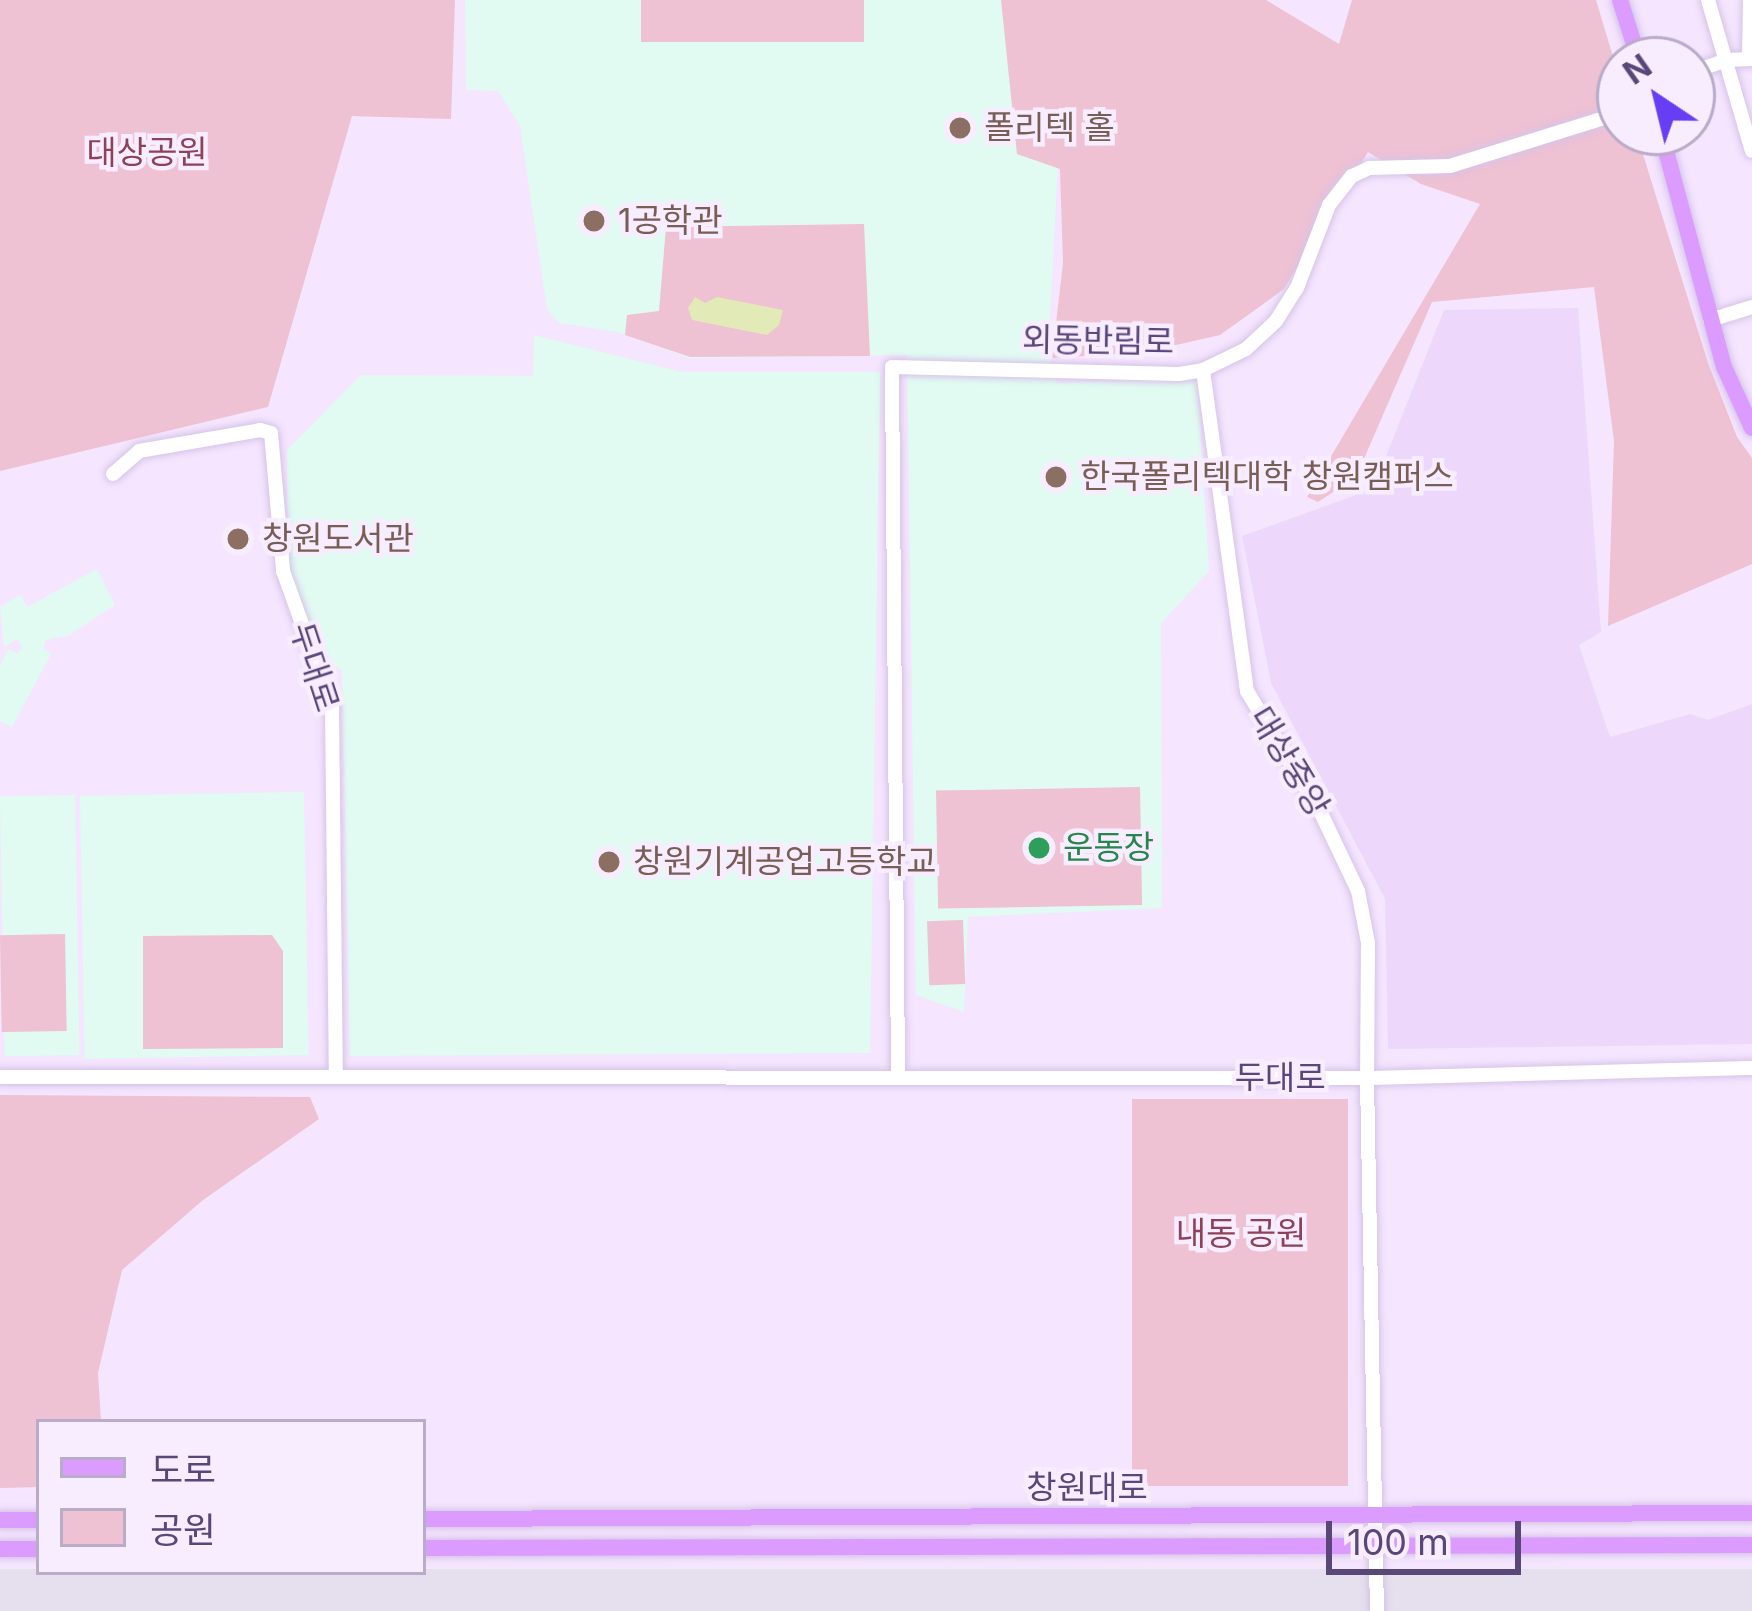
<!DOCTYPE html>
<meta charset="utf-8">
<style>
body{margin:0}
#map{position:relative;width:1752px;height:1611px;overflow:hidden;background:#f5e5fe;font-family:Inter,"Noto Sans KR",sans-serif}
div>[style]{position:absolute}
.residential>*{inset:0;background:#edd8fc}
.industrial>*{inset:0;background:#e6dfee;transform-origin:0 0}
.education>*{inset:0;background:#e1fbf2;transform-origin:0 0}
.green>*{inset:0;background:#eec1d3;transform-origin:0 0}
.water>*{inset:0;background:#e2eab7}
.roads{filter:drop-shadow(0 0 3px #d6c4e9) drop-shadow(0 0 3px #d6c4e9)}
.minor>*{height:14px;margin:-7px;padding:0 7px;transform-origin:7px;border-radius:7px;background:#fff}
.major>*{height:16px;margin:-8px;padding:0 8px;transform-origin:8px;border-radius:8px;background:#db9bff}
.dots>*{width:33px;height:33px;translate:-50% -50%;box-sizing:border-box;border:6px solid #f8edff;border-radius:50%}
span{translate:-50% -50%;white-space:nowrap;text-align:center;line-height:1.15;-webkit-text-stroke:9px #f8edff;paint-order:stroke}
.education-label{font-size:33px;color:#785e54}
.left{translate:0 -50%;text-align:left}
.park-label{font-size:33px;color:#8e4258}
.street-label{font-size:33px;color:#5a477a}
.leisure-label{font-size:33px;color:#27864d}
.legend{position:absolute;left:36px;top:1419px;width:390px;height:156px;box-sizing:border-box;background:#f8edff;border:3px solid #b9abca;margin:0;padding:15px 21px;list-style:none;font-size:36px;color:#5a477a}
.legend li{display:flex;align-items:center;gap:24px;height:60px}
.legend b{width:60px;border:3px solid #b9abca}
.north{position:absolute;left:1596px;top:36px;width:120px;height:120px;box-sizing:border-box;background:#f8edff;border:3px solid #b9abca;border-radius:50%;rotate:325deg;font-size:33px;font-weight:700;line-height:48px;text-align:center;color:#5a477a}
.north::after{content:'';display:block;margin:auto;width:42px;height:54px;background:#683ef4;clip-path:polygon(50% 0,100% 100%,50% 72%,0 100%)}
.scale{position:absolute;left:1326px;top:1521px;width:195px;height:54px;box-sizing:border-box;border:6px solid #5a477a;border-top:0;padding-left:15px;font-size:36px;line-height:42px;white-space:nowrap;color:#5a477a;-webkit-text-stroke:9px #f8edff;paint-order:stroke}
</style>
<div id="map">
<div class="residential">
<i style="clip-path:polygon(1578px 308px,1601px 632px,1579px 645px,1610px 737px,1690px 714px,1708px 720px,1752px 704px,1752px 1044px,1388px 1049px,1385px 899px,1271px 683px,1242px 536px,1373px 489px,1444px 310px)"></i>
</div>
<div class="industrial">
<i style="left:1752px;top:1569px;width:42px;height:1752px;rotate:90deg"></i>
</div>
<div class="education">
<i style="clip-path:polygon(465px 0,1008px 0,1058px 163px,1048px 354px,1057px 383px,1197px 379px,1209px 571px,1161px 623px,1162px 908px,968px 917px,964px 1012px,916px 995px,907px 355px,689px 358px,618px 332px,559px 323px,547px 309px,520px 126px,498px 91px,466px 90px)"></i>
<i style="clip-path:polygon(534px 335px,682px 372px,880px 372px,870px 1053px,350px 1056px,342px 671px,319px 652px,288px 574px,287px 450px,361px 375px,533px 376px)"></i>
<i style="clip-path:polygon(97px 569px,115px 605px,68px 636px,46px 640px,43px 648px,51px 654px,12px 727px,0 721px,0 666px,8px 649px,18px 654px,22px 646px,17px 639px,4px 647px,0 607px,20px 595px,27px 607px)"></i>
<i style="left:304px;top:792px;width:263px;height:224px;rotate:89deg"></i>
<i style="left:75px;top:795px;width:260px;height:75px;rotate:89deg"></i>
</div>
<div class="green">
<i style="clip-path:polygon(0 0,455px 0,451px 119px,352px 116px,268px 407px,0 471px)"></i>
<i style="left:641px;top:0;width:223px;height:42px"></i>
<i style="clip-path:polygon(1001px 0,1266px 0,1339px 44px,1352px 0,1596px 0,1620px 80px,1620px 132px,1636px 132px,1708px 363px,1737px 437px,1752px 458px,1752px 564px,1608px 626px,1614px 441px,1594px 287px,1432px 302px,1356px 477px,1318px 502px,1307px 497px,1480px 204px,1421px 184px,1368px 152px,1284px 289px,1220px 335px,1145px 352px,1052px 358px,1063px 263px,1060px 169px,1017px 154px)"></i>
<i style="clip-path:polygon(864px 224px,870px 356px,690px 357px,625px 335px,627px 315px,659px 311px,666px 227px)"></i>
<i style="left:1140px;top:787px;width:118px;height:204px;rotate:89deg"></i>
<i style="left:963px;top:920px;width:64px;height:36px;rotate:88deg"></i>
<i style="left:65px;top:934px;width:97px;height:65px;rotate:89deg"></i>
<i style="clip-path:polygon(272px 935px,283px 951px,283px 1048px,143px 1049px,143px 936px)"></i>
<i style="clip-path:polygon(0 1095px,310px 1097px,319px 1119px,203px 1200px,122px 1270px,98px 1373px,101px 1422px,39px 1422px,39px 1487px,0 1488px)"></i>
<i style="left:1132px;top:1099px;width:216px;height:387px"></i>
</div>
<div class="water">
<i style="clip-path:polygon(695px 297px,705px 303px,717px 297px,783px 310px,779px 325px,767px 335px,692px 320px,688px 308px)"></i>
</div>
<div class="roads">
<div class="minor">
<i style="left:1708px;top:0;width:157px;rotate:73.8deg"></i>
<i style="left:1749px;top:59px;width:59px;rotate:-89deg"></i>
<i style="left:1692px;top:72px;width:36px;rotate:-19deg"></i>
<i style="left:1726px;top:60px;width:26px;rotate:-2deg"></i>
<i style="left:1710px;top:320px;width:44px;rotate:-17.2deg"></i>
<i style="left:1203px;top:370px;width:324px;rotate:82.2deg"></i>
<i style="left:1247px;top:691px;width:143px;rotate:58.8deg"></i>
<i style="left:1321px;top:813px;width:86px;rotate:64.6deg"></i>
<i style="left:1358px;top:891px;width:53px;rotate:79.1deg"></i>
<i style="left:1368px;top:943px;width:135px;rotate:90.4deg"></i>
<i style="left:1367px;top:1078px;width:385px;rotate:-1.5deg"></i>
<i style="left:113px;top:474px;width:35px;rotate:-41deg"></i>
<i style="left:139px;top:451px;width:123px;rotate:-9.8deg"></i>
<i style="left:260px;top:430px;width:11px;rotate:15deg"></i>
<i style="left:271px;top:433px;width:139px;rotate:85deg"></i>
<i style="left:283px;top:571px;width:145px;rotate:70.2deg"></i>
<i style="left:332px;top:707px;width:366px;rotate:89.4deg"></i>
<i style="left:898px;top:1074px;width:707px;rotate:-90.49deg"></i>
<i style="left:892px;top:367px;width:287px;rotate:1.4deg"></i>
<i style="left:1179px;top:374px;width:24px;rotate:-9deg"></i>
<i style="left:1203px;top:370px;width:48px;rotate:-26deg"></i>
<i style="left:1246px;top:349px;width:41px;rotate:-43deg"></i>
<i style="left:1276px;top:321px;width:39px;rotate:-58deg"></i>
<i style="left:1297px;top:288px;width:89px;rotate:-68.9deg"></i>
<i style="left:1329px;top:205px;width:37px;rotate:-52deg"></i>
<i style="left:1352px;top:176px;width:19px;rotate:-25deg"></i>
<i style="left:1369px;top:168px;width:81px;rotate:-1.4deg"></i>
<i style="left:1450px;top:166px;width:178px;rotate:-17.3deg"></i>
<i style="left:0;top:1077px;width:1367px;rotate:0.04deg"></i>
<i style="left:1367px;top:1078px;width:533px;rotate:88.93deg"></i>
</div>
<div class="major">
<i style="left:1620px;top:0;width:63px;rotate:72.4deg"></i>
<i style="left:1661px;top:132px;width:243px;rotate:75deg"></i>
<i style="left:1724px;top:367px;width:67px;rotate:65.3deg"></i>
<i style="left:423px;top:1519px;width:1329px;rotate:-0.26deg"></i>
<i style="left:0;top:1520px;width:39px"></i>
<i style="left:423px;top:1548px;width:1329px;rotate:-0.13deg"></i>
<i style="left:0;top:1549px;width:39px"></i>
</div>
</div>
<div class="dots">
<i style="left:960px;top:128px;background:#8d6e63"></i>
<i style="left:594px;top:221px;background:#8d6e63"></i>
<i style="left:1056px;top:477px;background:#8d6e63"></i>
<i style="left:238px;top:539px;background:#8d6e63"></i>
<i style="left:1039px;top:848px;background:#2e9e5b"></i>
<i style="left:609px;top:862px;background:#8d6e63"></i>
</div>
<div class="education-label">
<span class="left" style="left:984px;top:128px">폴리텍 홀</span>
<span class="left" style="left:618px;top:221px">1공학관</span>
<span class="left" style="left:1080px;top:477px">한국폴리텍대학 창원캠퍼스</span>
<span class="left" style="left:262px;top:539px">창원도서관</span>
<span class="left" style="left:633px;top:862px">창원기계공업고등학교</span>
</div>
<div class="park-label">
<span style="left:147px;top:153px">대상공원</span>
<span style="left:1241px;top:1234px">내동 공원</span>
</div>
<div class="street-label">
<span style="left:1098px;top:341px;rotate:1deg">외동반림로</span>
<span style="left:314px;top:667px;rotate:72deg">두대로</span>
<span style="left:1289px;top:762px;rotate:59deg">대상중앙</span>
<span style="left:1280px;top:1078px">두대로</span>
<span style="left:1087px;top:1488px">창원대로</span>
</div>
<div class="leisure-label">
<span class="left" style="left:1063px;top:848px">운동장</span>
</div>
<ul class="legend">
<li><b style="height:15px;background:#db9bff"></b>도로</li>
<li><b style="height:33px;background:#eec1d3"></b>공원</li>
</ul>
<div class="north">N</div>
<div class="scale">100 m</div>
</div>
